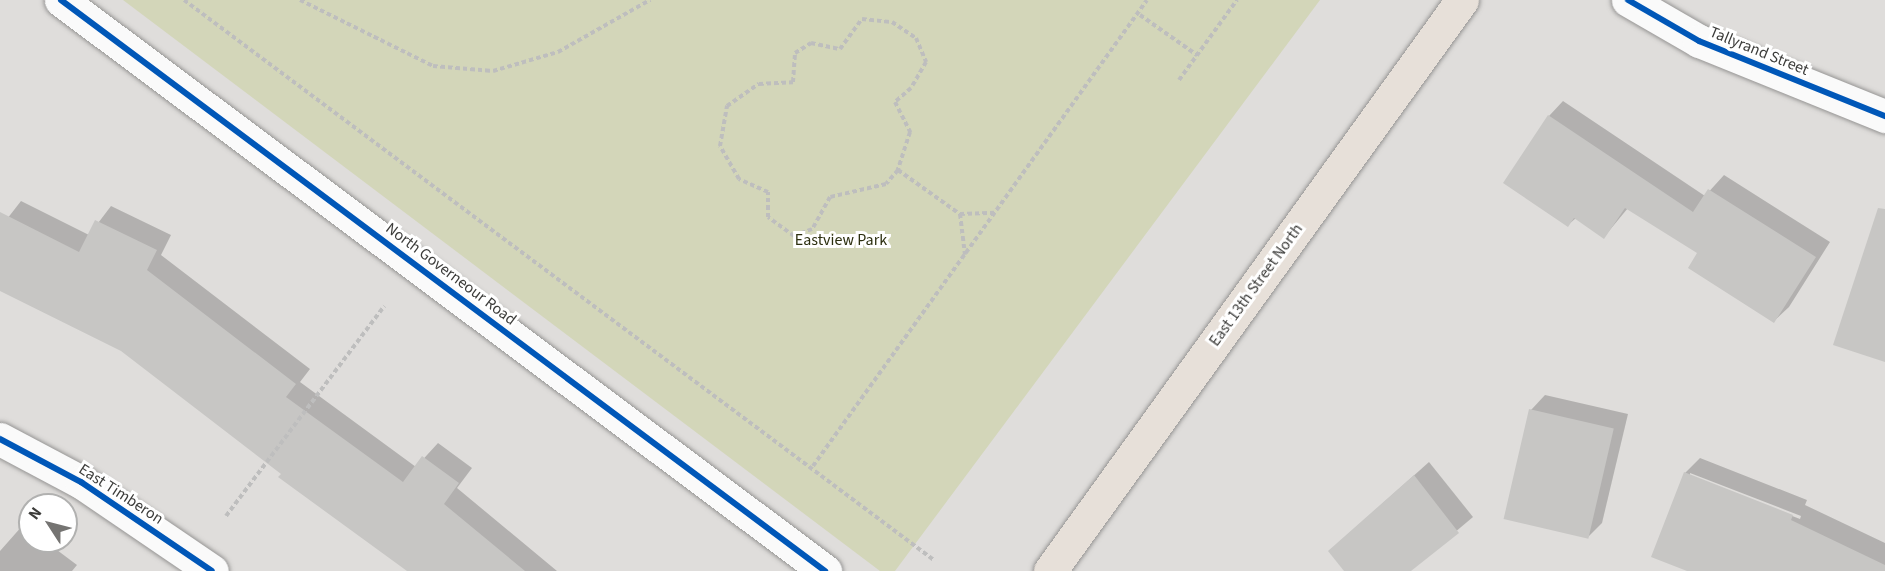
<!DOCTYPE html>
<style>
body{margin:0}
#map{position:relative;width:1885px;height:571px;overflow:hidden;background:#dfdddb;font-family:"Source Sans 3",sans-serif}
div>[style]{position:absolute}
.green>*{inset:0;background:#d3d6b9}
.shadow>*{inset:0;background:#0003}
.building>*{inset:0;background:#c7c6c4;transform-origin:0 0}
.path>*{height:4px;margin-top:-2px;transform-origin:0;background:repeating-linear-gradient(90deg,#bebebe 0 4.5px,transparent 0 7.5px)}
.roads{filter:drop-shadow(0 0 2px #969594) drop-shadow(0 0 2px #969594)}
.minor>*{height:33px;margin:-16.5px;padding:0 16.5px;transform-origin:16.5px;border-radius:16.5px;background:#fafafa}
.major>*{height:33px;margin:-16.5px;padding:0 16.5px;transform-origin:16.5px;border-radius:16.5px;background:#e7e0d9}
.cycleway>*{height:6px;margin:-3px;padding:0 3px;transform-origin:3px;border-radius:3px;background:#0057b8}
span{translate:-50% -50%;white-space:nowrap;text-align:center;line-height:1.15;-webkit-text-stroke:6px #fff;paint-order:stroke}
.street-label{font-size:16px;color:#3c3c3a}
.park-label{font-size:16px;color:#2c2f0f}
.north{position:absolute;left:18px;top:493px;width:60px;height:60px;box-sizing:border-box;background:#fff;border:2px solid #b1b1b0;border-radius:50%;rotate:306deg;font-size:16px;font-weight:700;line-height:24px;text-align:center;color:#3c3c3a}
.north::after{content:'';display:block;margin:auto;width:21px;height:27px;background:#757472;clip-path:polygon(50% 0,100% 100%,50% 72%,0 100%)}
</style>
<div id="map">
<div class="green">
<i style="clip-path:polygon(123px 0,1320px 0,895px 571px,880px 571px)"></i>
</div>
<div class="shadow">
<i style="clip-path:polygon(1563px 101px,1705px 196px,1724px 175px,1830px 242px,1789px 307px,1774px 321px,1699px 253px,1628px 208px,1604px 237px,1576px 218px,1568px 225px,1549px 116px)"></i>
<i style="clip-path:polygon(21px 201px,89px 235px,111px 206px,171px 235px,161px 255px,310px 369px,300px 382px,416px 467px,438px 443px,472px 468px,457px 488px,557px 571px,428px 571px,122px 350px,0 289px,0 228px)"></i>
<i style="clip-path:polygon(1545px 395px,1628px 414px,1602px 523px,1587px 538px,1531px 410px)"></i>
<i style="clip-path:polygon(evenodd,1700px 458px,1807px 500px,1805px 505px,1885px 543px,1885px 571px,1691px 571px,1685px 473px,1700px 458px,1690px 473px,1801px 516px,1800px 519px,1690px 476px,1690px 473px)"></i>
<i style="clip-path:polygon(1429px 462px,1473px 517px,1409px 571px,1346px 571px,1345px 537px)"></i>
<i style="clip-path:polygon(23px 525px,30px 530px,30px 541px,45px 541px,77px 565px,72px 571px,0 571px,0 551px)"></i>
</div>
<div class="building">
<i style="clip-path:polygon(1548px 115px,1693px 212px,1708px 189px,1816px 257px,1774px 323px,1688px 268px,1697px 253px,1625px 208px,1604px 239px,1574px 218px,1568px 227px,1503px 183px)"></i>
<i style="clip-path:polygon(1878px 208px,1885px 209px,1885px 362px,1833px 345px)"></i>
<i style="clip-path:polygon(0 212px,79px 252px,95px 220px,157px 250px,147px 270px,296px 384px,286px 397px,403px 482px,422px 456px,459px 483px,444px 504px,525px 571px,407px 571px,278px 477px,281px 474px,121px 351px,0 291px)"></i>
<i style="left:1529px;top:409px;width:87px;height:113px;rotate:13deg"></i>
<i style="clip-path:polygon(1684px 472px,1793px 515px,1791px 520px,1885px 565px,1885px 571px,1687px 571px,1651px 557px)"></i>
<i style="clip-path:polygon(1414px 475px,1459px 533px,1411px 571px,1344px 571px,1328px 551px)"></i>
</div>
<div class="path">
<i style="left:184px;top:0;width:936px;rotate:36.75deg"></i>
<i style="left:300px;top:0;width:148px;rotate:26.4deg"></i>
<i style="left:433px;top:66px;width:60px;rotate:4.8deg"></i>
<i style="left:493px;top:71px;width:68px;rotate:-16.3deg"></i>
<i style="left:558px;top:52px;width:106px;rotate:-29.5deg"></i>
<i style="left:1140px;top:15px;width:70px;rotate:35.1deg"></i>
<i style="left:862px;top:19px;width:30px;rotate:6deg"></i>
<i style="left:892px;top:22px;width:29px;rotate:34deg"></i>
<i style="left:916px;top:38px;width:26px;rotate:67deg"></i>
<i style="left:926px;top:62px;width:30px;rotate:120deg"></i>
<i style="left:911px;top:88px;width:21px;rotate:139deg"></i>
<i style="left:895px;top:102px;width:34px;rotate:63deg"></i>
<i style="left:910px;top:132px;width:40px;rotate:108deg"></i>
<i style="left:898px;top:170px;width:18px;rotate:131deg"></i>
<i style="left:886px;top:184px;width:57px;rotate:166.9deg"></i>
<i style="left:830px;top:197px;width:37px;rotate:119deg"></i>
<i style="left:812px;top:229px;width:19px;rotate:159deg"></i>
<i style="left:794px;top:236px;width:32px;rotate:-144deg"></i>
<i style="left:768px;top:217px;width:25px;rotate:-90deg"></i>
<i style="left:768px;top:192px;width:32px;rotate:-156deg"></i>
<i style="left:739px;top:179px;width:38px;rotate:-120deg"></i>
<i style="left:720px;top:146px;width:41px;rotate:-80.1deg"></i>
<i style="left:727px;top:106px;width:39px;rotate:-35deg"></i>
<i style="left:759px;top:84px;width:34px;rotate:-3deg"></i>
<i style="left:793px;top:82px;width:29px;rotate:-86deg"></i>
<i style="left:795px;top:53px;width:19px;rotate:-32deg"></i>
<i style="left:811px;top:43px;width:30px;rotate:12deg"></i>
<i style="left:840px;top:49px;width:37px;rotate:-54deg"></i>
<i style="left:1179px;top:80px;width:99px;rotate:-54.1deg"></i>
<i style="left:898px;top:170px;width:76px;rotate:35.4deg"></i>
<i style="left:960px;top:214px;width:35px;rotate:-2deg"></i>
<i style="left:960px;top:214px;width:41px;rotate:83deg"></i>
<i style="left:813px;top:466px;width:573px;rotate:-54.37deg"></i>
<i style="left:226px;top:516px;width:263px;rotate:-53deg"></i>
</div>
<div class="roads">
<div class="minor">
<i style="left:61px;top:0;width:954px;rotate:36.77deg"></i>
<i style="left:1628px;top:0;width:82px;rotate:30deg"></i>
<i style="left:1699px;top:41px;width:201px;rotate:22deg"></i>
<i style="left:0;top:439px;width:92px;rotate:28deg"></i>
<i style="left:81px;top:482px;width:158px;rotate:34.2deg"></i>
</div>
<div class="major">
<i style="left:1050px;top:571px;width:704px;rotate:-54.19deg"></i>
</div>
</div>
<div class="cycleway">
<i style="left:61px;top:0;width:954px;rotate:36.77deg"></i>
<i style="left:1628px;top:0;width:82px;rotate:30deg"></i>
<i style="left:1699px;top:41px;width:201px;rotate:22deg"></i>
<i style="left:0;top:439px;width:92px;rotate:28deg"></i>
<i style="left:81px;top:482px;width:158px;rotate:34.2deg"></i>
</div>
<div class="street-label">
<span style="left:1759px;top:51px;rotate:22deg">Tallyrand Street</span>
<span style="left:451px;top:274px;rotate:37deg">North Governeour Road</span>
<span style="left:1256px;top:285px;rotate:-54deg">East 13th Street North</span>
<span style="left:121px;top:494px;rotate:33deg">East Timberon</span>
</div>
<div class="park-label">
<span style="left:841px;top:240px">Eastview Park</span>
</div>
<div class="north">N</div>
</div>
